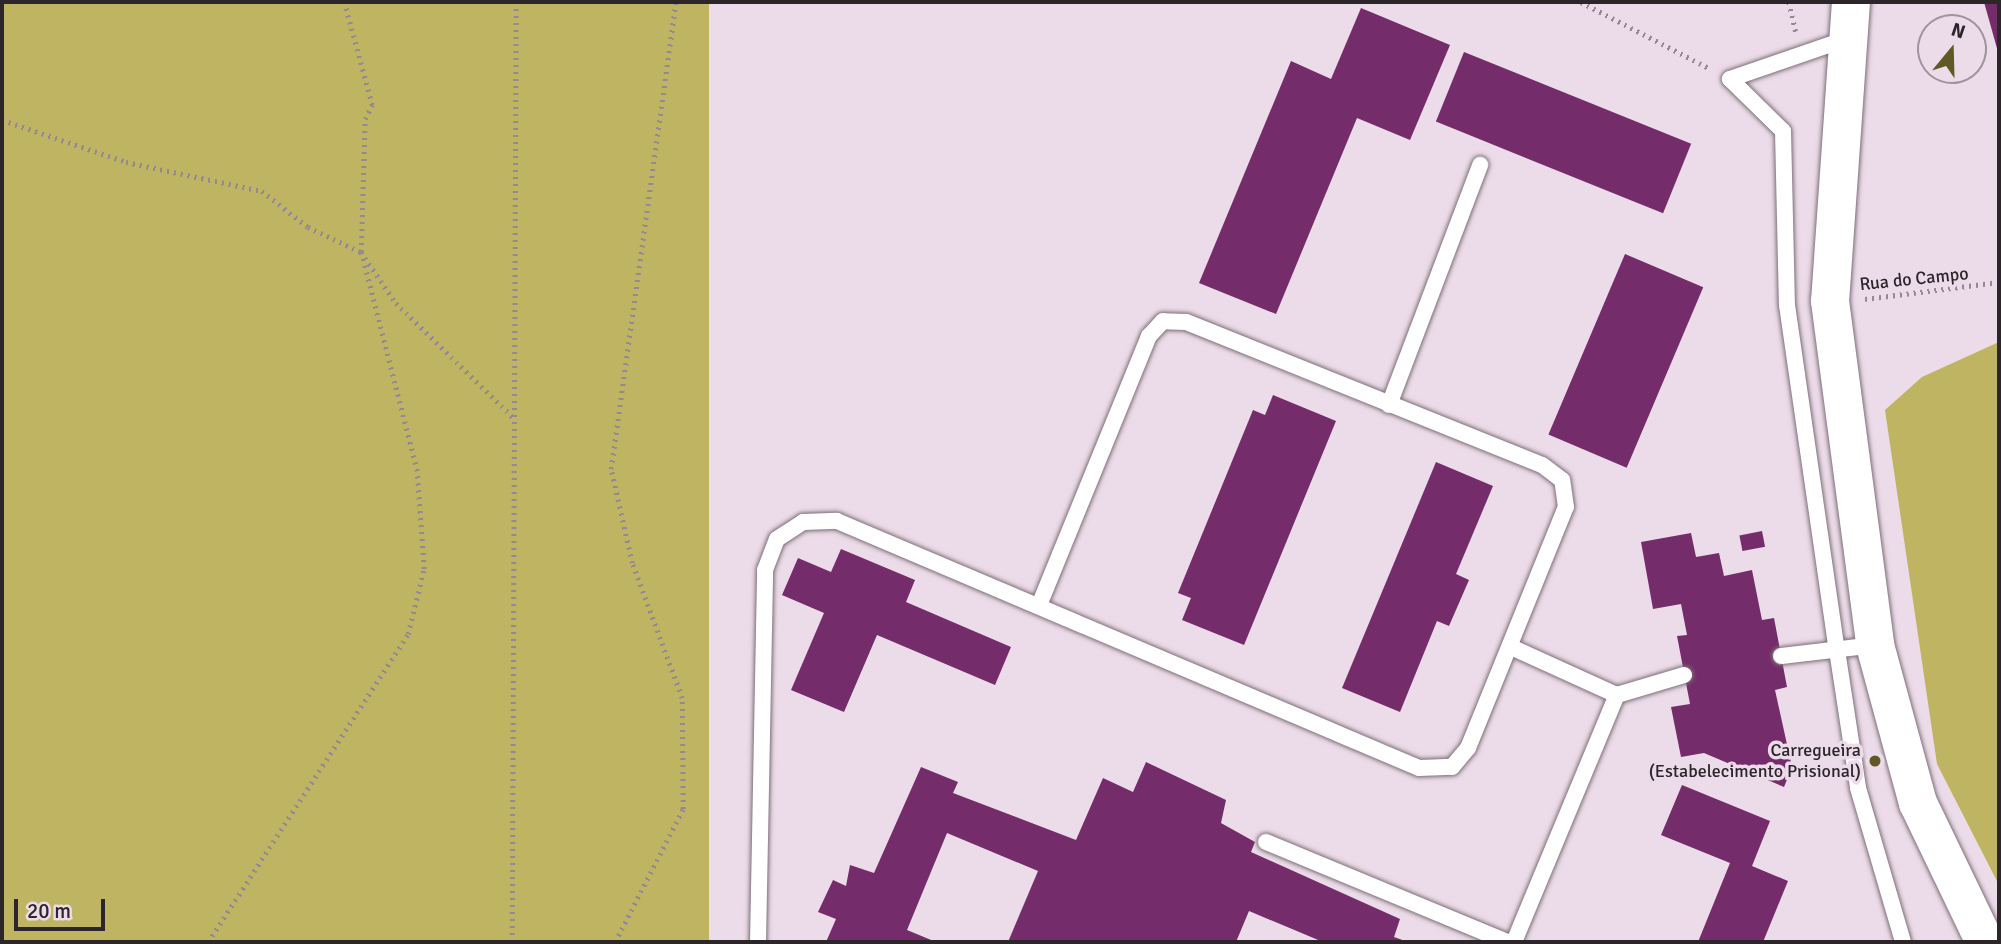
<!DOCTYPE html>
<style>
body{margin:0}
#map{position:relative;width:2001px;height:944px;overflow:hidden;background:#ecdbe8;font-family:Signika,sans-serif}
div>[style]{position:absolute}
.green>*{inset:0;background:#bfb461;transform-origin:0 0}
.building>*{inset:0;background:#752c6a;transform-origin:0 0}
.path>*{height:4.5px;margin-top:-2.25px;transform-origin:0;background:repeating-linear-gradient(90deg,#948891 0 2px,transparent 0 7px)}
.roads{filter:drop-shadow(0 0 2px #7d6f7a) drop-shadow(0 0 2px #7d6f7a)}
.lane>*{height:16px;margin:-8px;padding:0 8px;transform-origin:8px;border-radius:8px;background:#fff}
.primary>*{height:38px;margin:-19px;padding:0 19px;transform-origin:19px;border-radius:19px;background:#fff}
.dots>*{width:19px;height:19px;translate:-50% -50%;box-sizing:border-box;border:4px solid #ecdbe8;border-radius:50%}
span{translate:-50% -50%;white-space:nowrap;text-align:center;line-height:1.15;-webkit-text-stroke:7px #ecdbe8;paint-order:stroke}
.street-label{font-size:18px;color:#2c262b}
.poi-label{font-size:18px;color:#2c262b}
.right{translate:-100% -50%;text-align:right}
.frame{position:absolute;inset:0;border:4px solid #2c262b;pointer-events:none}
.north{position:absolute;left:1917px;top:14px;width:70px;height:70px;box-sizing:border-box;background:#ecdbe8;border:2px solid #9f939c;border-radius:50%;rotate:19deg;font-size:19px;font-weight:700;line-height:28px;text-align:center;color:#2c262b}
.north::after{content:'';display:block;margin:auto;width:24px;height:32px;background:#605925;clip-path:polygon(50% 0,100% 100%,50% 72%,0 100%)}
.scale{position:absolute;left:14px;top:899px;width:91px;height:32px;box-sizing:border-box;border:4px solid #2c262b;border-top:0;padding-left:9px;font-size:21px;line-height:24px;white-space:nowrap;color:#2c262b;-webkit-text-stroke:5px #ecdbe8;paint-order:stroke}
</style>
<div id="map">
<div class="green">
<i style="left:2px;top:2px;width:707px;height:940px"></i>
<i style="clip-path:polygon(1999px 342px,1999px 885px,1937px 764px,1885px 410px,1922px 377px)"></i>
</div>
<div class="building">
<i style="clip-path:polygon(1984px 2px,1999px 2px,1999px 52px,1998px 52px)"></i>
<i style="clip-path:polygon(1361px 8px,1450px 45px,1410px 140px,1357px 118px,1276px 314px,1199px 283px,1291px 61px,1331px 79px)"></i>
<i style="left:1464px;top:52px;width:245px;height:75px;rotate:22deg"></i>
<i style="left:1625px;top:254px;width:85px;height:196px;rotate:23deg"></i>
<i style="clip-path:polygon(1273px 395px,1336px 421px,1244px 645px,1182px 620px,1191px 598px,1178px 593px,1253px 410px,1265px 415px)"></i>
<i style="clip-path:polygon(1436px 462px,1493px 486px,1456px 574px,1469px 580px,1449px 626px,1437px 621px,1400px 712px,1342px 688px)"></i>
<i style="left:1762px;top:531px;width:16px;height:23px;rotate:79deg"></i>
<i style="clip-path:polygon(1691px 533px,1696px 557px,1719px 553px,1724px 576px,1752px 570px,1762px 620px,1774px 618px,1787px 687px,1775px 690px,1792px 767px,1784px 787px,1704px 753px,1681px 757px,1671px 707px,1690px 704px,1677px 636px,1687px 635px,1681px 604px,1653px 609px,1641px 542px)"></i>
<i style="clip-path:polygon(841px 549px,915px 580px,906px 602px,1011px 647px,995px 685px,877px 635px,844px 712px,791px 690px,824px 613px,782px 595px,798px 558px,831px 572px)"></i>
<i style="clip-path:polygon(1146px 762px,1226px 800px,1221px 823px,1255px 842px,1251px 852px,1400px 919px,1394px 937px,1408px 942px,1323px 942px,1249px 911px,1236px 942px,1008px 942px,1038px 871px,947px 833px,907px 930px,936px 942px,826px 942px,836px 919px,818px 912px,833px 880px,846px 886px,850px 865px,874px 873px,921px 767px,958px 782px,953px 793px,1076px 840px,1103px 778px,1133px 792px)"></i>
<i style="clip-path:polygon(1682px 785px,1770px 821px,1752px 866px,1788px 881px,1763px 942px,1698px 942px,1730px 863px,1661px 835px)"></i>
</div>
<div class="path">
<i style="left:1581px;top:2px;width:146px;rotate:27.3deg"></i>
<i style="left:1789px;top:2px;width:32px;rotate:77deg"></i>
<i style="left:2px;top:120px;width:131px;rotate:18.7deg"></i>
<i style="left:126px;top:162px;width:139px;rotate:12deg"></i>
<i style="left:262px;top:191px;width:58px;rotate:38deg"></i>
<i style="left:308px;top:227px;width:59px;rotate:25.3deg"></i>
<i style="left:361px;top:252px;width:62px;rotate:55.5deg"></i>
<i style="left:396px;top:303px;width:165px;rotate:44.3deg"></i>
<i style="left:1865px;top:299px;width:135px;rotate:-7.2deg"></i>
<i style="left:208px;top:942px;width:367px;rotate:-57deg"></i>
<i style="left:408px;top:634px;width:67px;rotate:-76.2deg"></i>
<i style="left:424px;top:569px;width:98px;rotate:-94.1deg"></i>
<i style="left:417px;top:471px;width:226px;rotate:-104.3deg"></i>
<i style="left:361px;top:252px;width:133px;rotate:-88.3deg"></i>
<i style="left:365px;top:119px;width:16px;rotate:-63deg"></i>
<i style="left:372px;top:105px;width:107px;rotate:-105.2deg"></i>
<i style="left:512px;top:942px;width:940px;rotate:-89.76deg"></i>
<i style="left:615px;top:942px;width:149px;rotate:-62.9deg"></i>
<i style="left:683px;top:809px;width:111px;rotate:-90.5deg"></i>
<i style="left:682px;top:698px;width:144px;rotate:-110.3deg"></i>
<i style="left:632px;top:563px;width:96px;rotate:-102.6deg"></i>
<i style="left:611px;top:469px;width:472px;rotate:-82.1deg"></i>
</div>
<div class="roads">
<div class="lane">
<i style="left:1849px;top:38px;width:126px;rotate:161deg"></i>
<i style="left:1730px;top:79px;width:74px;rotate:44.5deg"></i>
<i style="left:1783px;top:131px;width:174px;rotate:88.7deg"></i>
<i style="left:1787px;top:305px;width:349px;rotate:81.8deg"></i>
<i style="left:1837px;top:650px;width:140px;rotate:81.3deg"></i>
<i style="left:1858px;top:788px;width:160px;rotate:73.7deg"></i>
<i style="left:1389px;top:405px;width:257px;rotate:-69.2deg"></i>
<i style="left:1511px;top:647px;width:116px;rotate:24.4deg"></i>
<i style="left:1617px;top:695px;width:70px;rotate:-16.6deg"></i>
<i style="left:1781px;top:656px;width:95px;rotate:-6.7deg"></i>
<i style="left:1266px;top:842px;width:262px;rotate:22.5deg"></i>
<i style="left:758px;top:942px;width:372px;rotate:-88.9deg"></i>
<i style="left:765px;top:570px;width:33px;rotate:-69deg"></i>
<i style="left:777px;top:539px;width:31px;rotate:-33deg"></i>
<i style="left:803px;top:522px;width:34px;rotate:-2deg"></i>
<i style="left:837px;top:521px;width:632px;rotate:23deg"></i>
<i style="left:1419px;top:768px;width:33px;rotate:-2deg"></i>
<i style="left:1452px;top:767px;width:25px;rotate:-50deg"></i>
<i style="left:1468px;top:748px;width:260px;rotate:-67.9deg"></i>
<i style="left:1566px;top:507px;width:27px;rotate:-98deg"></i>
<i style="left:1562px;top:480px;width:25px;rotate:-143deg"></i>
<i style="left:1542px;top:465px;width:384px;rotate:-158.1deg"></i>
<i style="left:1186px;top:322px;width:23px;rotate:-178deg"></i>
<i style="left:1163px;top:321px;width:21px;rotate:133deg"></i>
<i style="left:1149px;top:336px;width:288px;rotate:112.2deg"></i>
<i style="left:1514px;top:942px;width:268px;rotate:-67.4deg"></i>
</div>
<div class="primary">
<i style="left:1851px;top:2px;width:300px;rotate:94deg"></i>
<i style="left:1830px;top:301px;width:347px;rotate:82.5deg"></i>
<i style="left:1875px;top:645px;width:164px;rotate:74.8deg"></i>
<i style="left:1918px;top:803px;width:154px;rotate:64.3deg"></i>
</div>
</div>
<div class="dots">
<i style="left:1875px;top:761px;background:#605925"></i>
</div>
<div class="street-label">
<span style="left:1914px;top:279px;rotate:-6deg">Rua do Campo</span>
</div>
<div class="poi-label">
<span class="right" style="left:1861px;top:761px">Carregueira<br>(Estabelecimento Prisional)</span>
</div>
<div class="frame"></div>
<div class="north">N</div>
<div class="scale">20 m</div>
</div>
